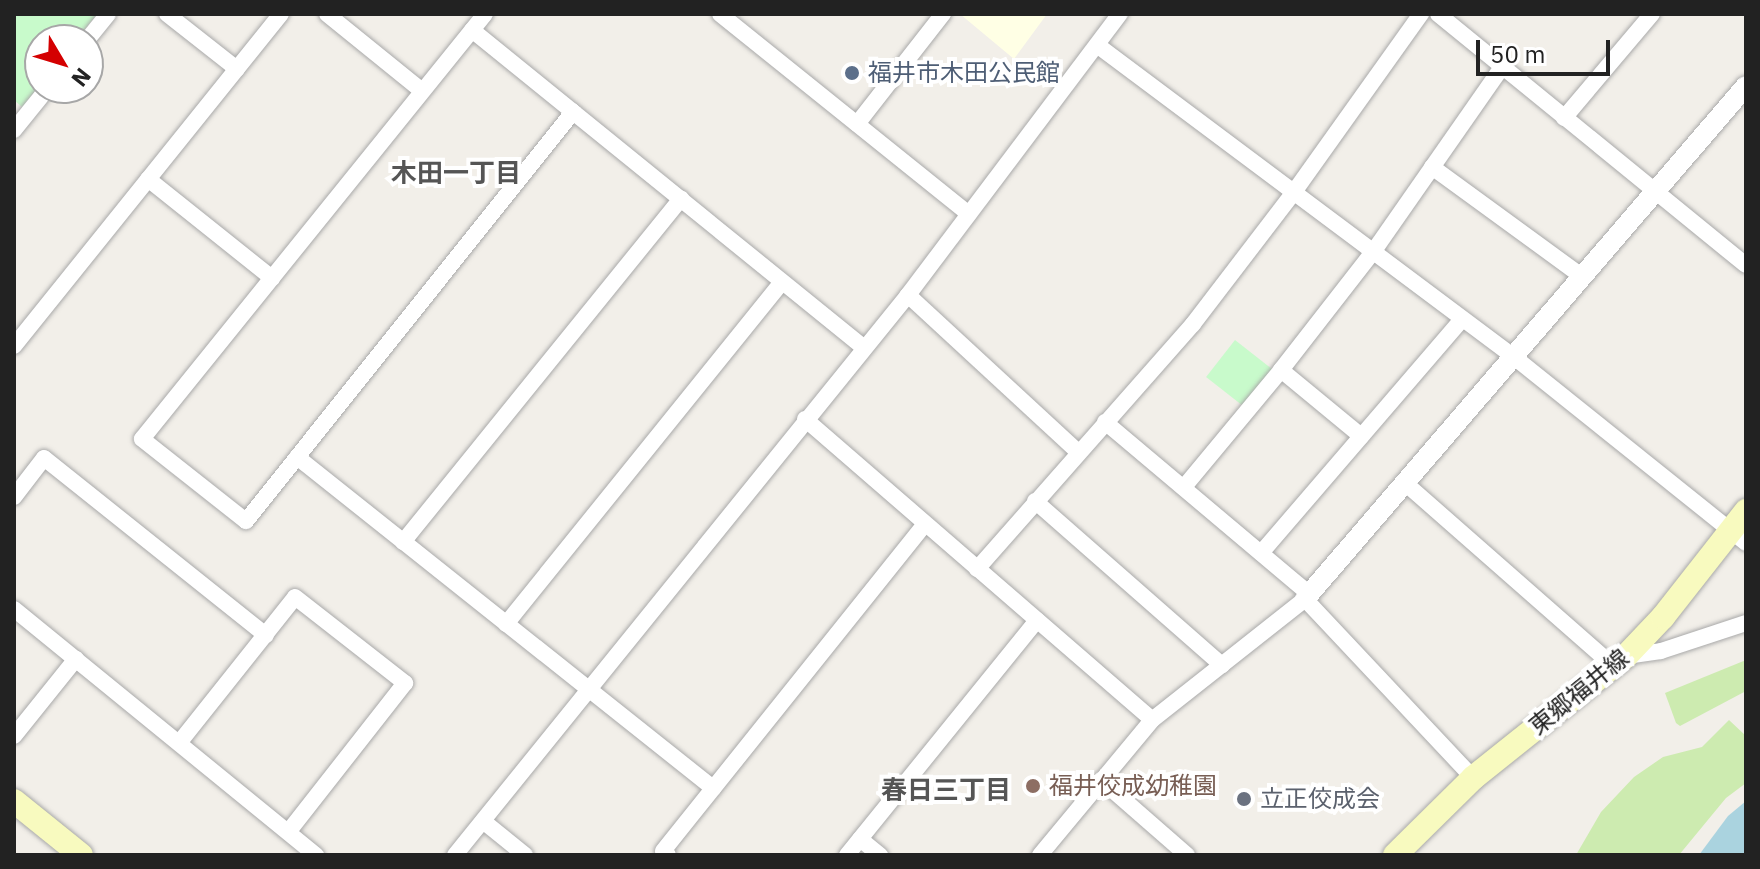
<!DOCTYPE html>
<meta charset="utf-8">
<style>
body{margin:0}
#map{position:relative;width:1760px;height:869px;overflow:hidden;background:#f2efe9;font-family:"IBM Plex Sans","Noto Sans JP",sans-serif}
div>[style]{position:absolute}
.education>*{inset:0;background:#ffffe5}
.grass>*{inset:0;background:#cdebb0}
.park>*{inset:0;background:#c8facb;transform-origin:0 0}
.water>*{inset:0;background:#aad3df}
.roads{filter:drop-shadow(0 0 2px #a9a9a9) drop-shadow(0 0 2px #a9a9a9)}
.minor>*{height:16px;margin:-8px;padding:0 8px;transform-origin:8px;border-radius:8px;background:#fff}
.tertiary>*{height:20px;margin:-10px;padding:0 10px;transform-origin:10px;border-radius:10px;background:#fff}
.secondary>*{height:24px;margin:-12px;padding:0 12px;transform-origin:12px;border-radius:12px;background:#f8fabf}
.dots>*{width:22px;height:22px;translate:-50% -50%;box-sizing:border-box;border:4px solid #fff;border-radius:50%}
span{translate:-50% -50%;white-space:nowrap;text-align:center;line-height:1.15;-webkit-text-stroke:8px #fff;paint-order:stroke}
.service-label{font-size:24px;color:#4e5e75}
.left{translate:0 -50%;text-align:left}
.street-label{font-size:24px;color:#222}
.education-label{font-size:24px;color:#785e54}
.worship-label{font-size:24px;color:#5b616d}
.neighbourhood-label{font-size:26px;color:#555;font-weight:700}
.frame{position:absolute;inset:0;border:16px solid #222;pointer-events:none}
.north{position:absolute;left:24px;top:24px;width:80px;height:80px;box-sizing:border-box;background:#fff;border:2px solid #a7a7a7;border-radius:50%;rotate:128deg;font-size:22px;font-weight:700;line-height:32px;text-align:center;color:#222}
.north::after{content:'';display:block;margin:auto;width:28px;height:36px;background:#d40001;clip-path:polygon(50% 0,100% 100%,50% 72%,0 100%)}
.scale{position:absolute;left:1476px;top:40px;width:134px;height:36px;box-sizing:border-box;border:4px solid #222;border-top:0;padding-left:10px;font-size:24px;line-height:28px;white-space:nowrap;color:#222;-webkit-text-stroke:6px #fff;paint-order:stroke}
</style>
<div id="map">
<div class="education">
<i style="clip-path:polygon(960px 14px,1047px 14px,1014px 59px)"></i>
</div>
<div class="grass">
<i style="clip-path:polygon(1746px 660px,1746px 691px,1680px 726px,1676px 723px,1665px 693px)"></i>
<i style="clip-path:polygon(1729px 720px,1746px 736px,1746px 783px,1726px 798px,1679px 855px,1576px 855px,1601px 812px,1634px 777px,1663px 757px,1702px 747px)"></i>
</div>
<div class="park">
<i style="clip-path:polygon(14px 14px,97px 14px,76px 40px,40px 40px,40px 85px,22px 107px,14px 100px)"></i>
<i style="left:1235px;top:340px;width:47px;height:47px;rotate:38deg"></i>
</div>
<div class="water">
<i style="clip-path:polygon(1746px 801px,1746px 855px,1699px 855px,1728px 816px)"></i>
</div>
<div class="roads">
<div class="minor">
<i style="left:167px;top:14px;width:89px;rotate:38.2deg"></i>
<i style="left:327px;top:14px;width:122px;rotate:39deg"></i>
<i style="left:485px;top:14px;width:546px;rotate:128.91deg"></i>
<i style="left:142px;top:439px;width:132px;rotate:38.3deg"></i>
<i style="left:246px;top:521px;width:524px;rotate:-51.36deg"></i>
<i style="left:720px;top:14px;width:319px;rotate:38.8deg"></i>
<i style="left:1438px;top:14px;width:397px;rotate:39.2deg"></i>
<i style="left:472px;top:30px;width:503px;rotate:39.03deg"></i>
<i style="left:87px;top:40px;width:33px;rotate:-51deg"></i>
<i style="left:1097px;top:45px;width:521px;rotate:36.8deg"></i>
<i style="left:1514px;top:357px;width:297px;rotate:38.7deg"></i>
<i style="left:1564px;top:118px;width:136px;rotate:-49.8deg"></i>
<i style="left:857px;top:124px;width:140px;rotate:-52deg"></i>
<i style="left:14px;top:130px;width:54px;rotate:-51deg"></i>
<i style="left:1432px;top:167px;width:187px;rotate:36.1deg"></i>
<i style="left:148px;top:179px;width:159px;rotate:38.6deg"></i>
<i style="left:908px;top:295px;width:231px;rotate:42.7deg"></i>
<i style="left:14px;top:346px;width:426px;rotate:-51.2deg"></i>
<i style="left:1281px;top:370px;width:104px;rotate:39.5deg"></i>
<i style="left:805px;top:419px;width:459px;rotate:40.9deg"></i>
<i style="left:1105px;top:422px;width:267px;rotate:40.1deg"></i>
<i style="left:297px;top:457px;width:532px;rotate:38.51deg"></i>
<i style="left:1405px;top:483px;width:277px;rotate:41.3deg"></i>
<i style="left:1184px;top:487px;width:152px;rotate:-50.3deg"></i>
<i style="left:1281px;top:370px;width:150px;rotate:-52.1deg"></i>
<i style="left:1373px;top:252px;width:226px;rotate:-55.1deg"></i>
<i style="left:14px;top:497px;width:49px;rotate:-52.4deg"></i>
<i style="left:44px;top:458px;width:284px;rotate:38.6deg"></i>
<i style="left:1035px;top:501px;width:249px;rotate:41.3deg"></i>
<i style="left:403px;top:542px;width:442px;rotate:-51deg"></i>
<i style="left:1261px;top:553px;width:308px;rotate:-49.3deg"></i>
<i style="left:977px;top:569px;width:327px;rotate:-48.6deg"></i>
<i style="left:1193px;top:324px;width:166px;rotate:-52.6deg"></i>
<i style="left:1294px;top:192px;width:219px;rotate:-54.5deg"></i>
<i style="left:14px;top:609px;width:390px;rotate:39.2deg"></i>
<i style="left:506px;top:624px;width:439px;rotate:-51.1deg"></i>
<i style="left:1626px;top:656px;width:35px;rotate:-8deg"></i>
<i style="left:1661px;top:651px;width:89px;rotate:-18.2deg"></i>
<i style="left:14px;top:736px;width:99px;rotate:-51.2deg"></i>
<i style="left:179px;top:743px;width:186px;rotate:-51.5deg"></i>
<i style="left:295px;top:597px;width:140px;rotate:38deg"></i>
<i style="left:405px;top:683px;width:189px;rotate:128.1deg"></i>
<i style="left:1101px;top:780px;width:114px;rotate:41.1deg"></i>
<i style="left:483px;top:821px;width:54px;rotate:39deg"></i>
<i style="left:860px;top:839px;width:26px;rotate:39deg"></i>
<i style="left:455px;top:855px;width:720px;rotate:-51.03deg"></i>
<i style="left:908px;top:295px;width:352px;rotate:-53deg"></i>
<i style="left:668px;top:855px;width:6px;rotate:-141deg"></i>
<i style="left:663px;top:851px;width:419px;rotate:-51.3deg"></i>
<i style="left:847px;top:855px;width:302px;rotate:-51deg"></i>
<i style="left:1040px;top:855px;width:175px;rotate:-50.3deg"></i>
<i style="left:1152px;top:720px;width:195px;rotate:-38.3deg"></i>
<i style="left:1305px;top:599px;width:245px;rotate:46.8deg"></i>
</div>
<div class="tertiary">
<i style="left:1305px;top:599px;width:676px;rotate:-49.32deg"></i>
</div>
<div class="secondary">
<i style="left:14px;top:801px;width:86px;rotate:38.9deg"></i>
<i style="left:1395px;top:855px;width:110px;rotate:-44.6deg"></i>
<i style="left:1473px;top:778px;width:196px;rotate:-38.6deg"></i>
<i style="left:1626px;top:656px;width:54px;rotate:-46.5deg"></i>
<i style="left:1663px;top:617px;width:135px;rotate:-51.9deg"></i>
</div>
</div>
<div class="dots">
<i style="left:852px;top:73px;background:#5c6f8a"></i>
<i style="left:1033px;top:786px;background:#8d6e63"></i>
<i style="left:1244px;top:799px;background:#6b7280"></i>
</div>
<div class="service-label">
<span class="left" style="left:868px;top:73px">福井市木田公民館</span>
</div>
<div class="street-label">
<span style="left:1579px;top:692px;rotate:-39deg">東郷福井線</span>
</div>
<div class="education-label">
<span class="left" style="left:1049px;top:786px">福井佼成幼稚園</span>
</div>
<div class="worship-label">
<span class="left" style="left:1260px;top:799px">立正佼成会</span>
</div>
<div class="neighbourhood-label">
<span style="left:456px;top:173px">木田一丁目</span>
<span style="left:946px;top:790px">春日三丁目</span>
</div>
<div class="frame"></div>
<div class="north">N</div>
<div class="scale">50 m</div>
</div>
